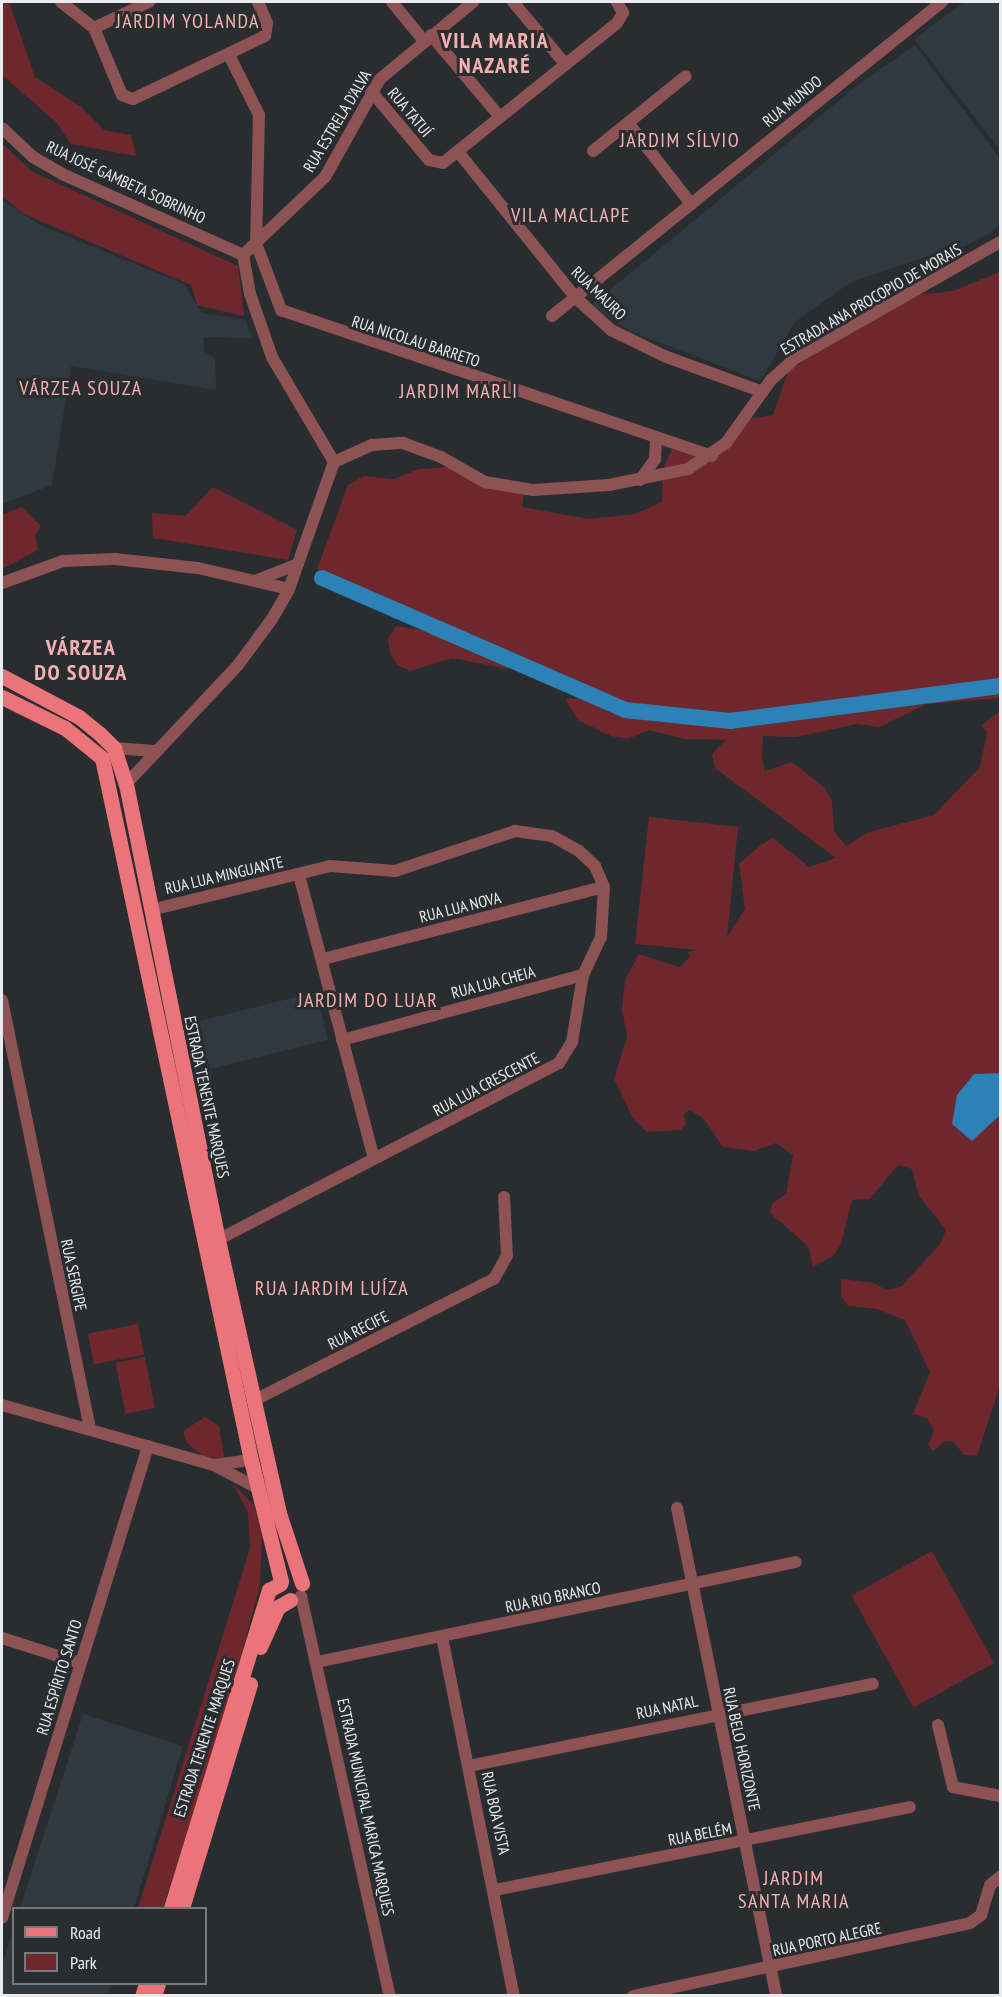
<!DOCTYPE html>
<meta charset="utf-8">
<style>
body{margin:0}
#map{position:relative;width:1002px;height:1997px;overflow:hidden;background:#2a2d2f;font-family:"PT Sans Narrow",sans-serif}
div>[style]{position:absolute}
.built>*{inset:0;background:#30393f;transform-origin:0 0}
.green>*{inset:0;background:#6e272d;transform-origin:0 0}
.water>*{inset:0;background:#2c81b6}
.river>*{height:16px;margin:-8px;padding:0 8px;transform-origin:8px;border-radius:8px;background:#2c81b6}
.minor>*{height:12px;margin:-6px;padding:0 6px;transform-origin:6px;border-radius:6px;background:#8d5254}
.major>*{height:15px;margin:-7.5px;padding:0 7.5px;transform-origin:7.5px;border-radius:7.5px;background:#eb737a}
span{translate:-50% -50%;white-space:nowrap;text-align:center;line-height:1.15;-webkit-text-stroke:6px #2a2d2f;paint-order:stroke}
.street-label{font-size:16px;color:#e9ebec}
.quarter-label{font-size:20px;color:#f5b1b2;letter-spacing:1.5px}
.district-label{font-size:22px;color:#f5b1b2;font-weight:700;letter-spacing:1.5px}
.frame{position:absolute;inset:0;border:3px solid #e9ebec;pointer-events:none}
.legend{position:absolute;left:12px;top:1907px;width:195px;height:78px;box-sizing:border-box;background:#2a2d2f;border:2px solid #76797b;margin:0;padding:8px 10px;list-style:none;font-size:18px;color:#e9ebec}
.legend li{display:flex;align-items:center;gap:12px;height:30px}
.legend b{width:30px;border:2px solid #76797b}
</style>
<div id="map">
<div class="built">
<i style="clip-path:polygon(964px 2px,1000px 2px,1000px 150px,914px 39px)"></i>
<i style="clip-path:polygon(915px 45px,1000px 159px,1000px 224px,990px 233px,936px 261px,929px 256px,851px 282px,795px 322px,760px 381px,630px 331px,592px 305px,859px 84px)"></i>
<i style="clip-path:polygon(2px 200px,40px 225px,184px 284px,202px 313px,245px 320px,252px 338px,204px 337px,203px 351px,215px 358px,216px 390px,71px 366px,52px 485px,2px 504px)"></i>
<i style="left:316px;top:992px;width:49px;height:133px;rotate:76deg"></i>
<i style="clip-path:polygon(83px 1714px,183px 1746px,134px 1908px,20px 1908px)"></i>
<i style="clip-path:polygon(13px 1929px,14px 1984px,111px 1984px,107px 1995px,2px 1995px,2px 1966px)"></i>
</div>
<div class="green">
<i style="clip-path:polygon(2px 2px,9px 2px,35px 77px,80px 106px,104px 130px,131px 135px,136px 156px,71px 144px,56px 122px,2px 75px)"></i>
<i style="clip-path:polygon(2px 143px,31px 171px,238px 266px,244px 316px,197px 305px,191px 285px,24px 214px,2px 196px)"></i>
<i style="clip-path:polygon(1000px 272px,1000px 698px,927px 704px,879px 727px,857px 724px,796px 737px,763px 736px,762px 757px,765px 771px,792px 762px,825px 788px,832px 801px,834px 831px,846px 846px,869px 832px,934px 815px,980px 767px,987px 733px,982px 725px,1000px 711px,1000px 1073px,974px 1074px,1000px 1115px,1000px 1385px,977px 1456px,964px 1455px,954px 1442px,945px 1441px,933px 1451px,928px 1445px,934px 1431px,927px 1418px,913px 1414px,930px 1372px,905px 1320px,877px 1309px,848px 1306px,841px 1296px,841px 1279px,874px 1283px,886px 1290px,901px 1287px,940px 1244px,946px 1230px,919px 1196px,912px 1169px,898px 1165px,870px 1199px,852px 1200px,841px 1244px,833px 1256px,813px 1267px,808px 1246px,770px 1213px,772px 1204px,786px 1194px,793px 1155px,776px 1143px,755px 1151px,723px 1147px,704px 1119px,690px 1110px,684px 1114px,686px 1124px,681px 1130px,647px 1132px,633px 1118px,614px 1079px,627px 1037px,622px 1009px,625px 980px,639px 954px,679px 967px,690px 957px,688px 952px,699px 950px,635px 944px,649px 817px,738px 827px,727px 937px,745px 909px,739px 864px,761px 845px,773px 838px,809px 867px,836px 858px,715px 768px,712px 754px,726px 740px,685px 739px,649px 730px,628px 739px,611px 736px,578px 720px,565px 699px,579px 698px,580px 683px,508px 651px,504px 656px,509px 669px,452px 658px,410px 671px,397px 665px,390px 653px,388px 638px,396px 626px,439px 632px,456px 629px,317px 569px,348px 485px,364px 476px,394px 479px,419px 469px,449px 467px,524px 493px,522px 507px,589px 519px,635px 514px,662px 502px,663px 469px,672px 449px,693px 456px,718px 448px,747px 419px,773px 415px,789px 369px,800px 364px,833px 324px,857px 313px,869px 300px,953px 291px)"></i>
<i style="clip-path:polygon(213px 487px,297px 530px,288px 560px,153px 538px,152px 513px,185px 516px)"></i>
<i style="clip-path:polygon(22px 507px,41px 526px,35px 535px,38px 550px,2px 569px,2px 515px)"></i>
<i style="left:138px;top:1324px;width:31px;height:51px;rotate:79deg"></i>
<i style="left:145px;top:1357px;width:52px;height:30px;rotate:79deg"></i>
<i style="clip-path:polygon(205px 1417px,219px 1426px,224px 1458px,204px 1457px,186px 1442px,183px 1431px)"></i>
<i style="clip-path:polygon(233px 1484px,254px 1505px,262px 1536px,260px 1585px,225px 1716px,163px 1908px,138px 1908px,250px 1548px,248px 1512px)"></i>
<i style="left:932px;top:1551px;width:128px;height:92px;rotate:61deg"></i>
</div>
<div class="water">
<i style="clip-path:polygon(1000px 1073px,1000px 1115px,972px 1141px,952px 1124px,957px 1095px,974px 1074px)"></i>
</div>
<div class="river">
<i style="left:322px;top:578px;width:331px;rotate:23.5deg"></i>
<i style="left:625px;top:710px;width:106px;rotate:6deg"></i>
<i style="left:730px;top:721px;width:272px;rotate:-7.4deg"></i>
</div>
<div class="minor">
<i style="left:61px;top:2px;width:42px;rotate:38.2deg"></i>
<i style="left:94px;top:28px;width:61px;rotate:-25.3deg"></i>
<i style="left:392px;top:2px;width:50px;rotate:50.6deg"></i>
<i style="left:513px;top:2px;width:82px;rotate:49.9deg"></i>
<i style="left:94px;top:28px;width:73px;rotate:67.3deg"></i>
<i style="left:122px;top:95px;width:12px;rotate:20deg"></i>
<i style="left:133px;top:99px;width:146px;rotate:-25.5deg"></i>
<i style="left:265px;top:36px;width:13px;rotate:-81deg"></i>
<i style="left:267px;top:23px;width:23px;rotate:-113deg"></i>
<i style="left:431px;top:35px;width:107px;rotate:49.9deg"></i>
<i style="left:229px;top:55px;width:67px;rotate:63.4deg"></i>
<i style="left:259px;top:115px;width:128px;rotate:91.3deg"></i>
<i style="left:256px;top:243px;width:72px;rotate:69.5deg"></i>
<i style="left:281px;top:310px;width:455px;rotate:18.7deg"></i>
<i style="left:371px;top:91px;width:90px;rotate:50deg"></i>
<i style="left:429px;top:160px;width:14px;rotate:12deg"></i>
<i style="left:443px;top:163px;width:223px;rotate:-38.8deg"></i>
<i style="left:617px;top:23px;width:12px;rotate:-59deg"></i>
<i style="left:623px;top:13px;width:13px;rotate:-119deg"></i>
<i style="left:628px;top:123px;width:103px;rotate:52.1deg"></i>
<i style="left:2px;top:128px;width:42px;rotate:43.1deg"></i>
<i style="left:33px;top:157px;width:34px;rotate:30deg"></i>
<i style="left:62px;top:174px;width:198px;rotate:24.1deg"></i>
<i style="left:593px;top:151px;width:119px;rotate:-38.9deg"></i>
<i style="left:459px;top:153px;width:186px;rotate:51.1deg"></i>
<i style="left:576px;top:298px;width:47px;rotate:42.4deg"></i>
<i style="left:611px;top:330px;width:59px;rotate:26.1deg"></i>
<i style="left:664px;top:356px;width:105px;rotate:20deg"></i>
<i style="left:552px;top:316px;width:501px;rotate:-38.84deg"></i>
<i style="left:334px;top:462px;width:122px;rotate:-120.6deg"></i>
<i style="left:272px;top:357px;width:67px;rotate:-109.2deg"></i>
<i style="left:250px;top:294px;width:40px;rotate:-100deg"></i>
<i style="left:243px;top:255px;width:113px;rotate:-43.6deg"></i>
<i style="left:325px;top:177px;width:112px;rotate:-60.7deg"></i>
<i style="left:380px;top:79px;width:121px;rotate:-39.6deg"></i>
<i style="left:640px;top:480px;width:26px;rotate:-54deg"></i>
<i style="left:655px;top:459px;width:21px;rotate:-87deg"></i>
<i style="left:257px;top:580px;width:44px;rotate:-21.3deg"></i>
<i style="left:2px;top:583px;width:65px;rotate:-19.8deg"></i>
<i style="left:63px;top:561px;width:52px;rotate:-2.2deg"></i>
<i style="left:115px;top:559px;width:83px;rotate:6.2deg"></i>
<i style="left:198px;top:568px;width:93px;rotate:13deg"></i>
<i style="left:114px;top:748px;width:40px;rotate:4.3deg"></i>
<i style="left:126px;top:784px;width:163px;rotate:-46.7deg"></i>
<i style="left:238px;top:665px;width:57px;rotate:-53.5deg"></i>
<i style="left:272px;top:619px;width:34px;rotate:-60deg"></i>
<i style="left:289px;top:589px;width:135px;rotate:-70.5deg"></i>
<i style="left:334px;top:462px;width:42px;rotate:-24.1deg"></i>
<i style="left:372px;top:445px;width:31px;rotate:-4deg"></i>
<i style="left:403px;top:443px;width:40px;rotate:20.2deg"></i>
<i style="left:441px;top:457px;width:51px;rotate:29.6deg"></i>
<i style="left:485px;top:482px;width:49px;rotate:9.5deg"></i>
<i style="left:533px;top:490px;width:76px;rotate:-3.8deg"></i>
<i style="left:609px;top:485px;width:81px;rotate:-11.4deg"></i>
<i style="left:688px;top:469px;width:46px;rotate:-34.4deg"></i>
<i style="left:726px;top:443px;width:77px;rotate:-54.5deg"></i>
<i style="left:771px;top:380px;width:31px;rotate:-42deg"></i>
<i style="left:794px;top:359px;width:237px;rotate:-29.6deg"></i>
<i style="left:299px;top:875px;width:293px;rotate:75.2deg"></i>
<i style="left:151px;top:910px;width:184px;rotate:-13.8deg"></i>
<i style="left:330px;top:866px;width:65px;rotate:4.4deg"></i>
<i style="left:395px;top:871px;width:126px;rotate:-18.4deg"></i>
<i style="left:515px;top:831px;width:37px;rotate:8deg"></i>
<i style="left:552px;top:836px;width:31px;rotate:29deg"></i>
<i style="left:579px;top:851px;width:22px;rotate:43deg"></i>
<i style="left:595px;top:866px;width:23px;rotate:67deg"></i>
<i style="left:604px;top:887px;width:50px;rotate:93.4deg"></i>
<i style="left:601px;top:937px;width:42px;rotate:115.3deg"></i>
<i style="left:583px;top:975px;width:68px;rotate:99.3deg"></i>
<i style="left:572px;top:1042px;width:25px;rotate:122deg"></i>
<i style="left:559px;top:1063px;width:384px;rotate:152.6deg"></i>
<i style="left:323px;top:959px;width:290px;rotate:-14.4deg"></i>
<i style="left:2px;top:1000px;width:439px;rotate:78.4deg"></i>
<i style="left:342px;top:1040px;width:250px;rotate:-15.1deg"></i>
<i style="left:255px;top:1400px;width:268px;rotate:-26.9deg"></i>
<i style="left:494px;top:1279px;width:26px;rotate:-61deg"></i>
<i style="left:507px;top:1256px;width:59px;rotate:-92.9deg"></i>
<i style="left:2px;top:1405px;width:220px;rotate:15.8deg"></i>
<i style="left:214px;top:1465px;width:49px;rotate:28.1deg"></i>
<i style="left:214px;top:1465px;width:37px;rotate:-8deg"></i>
<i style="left:677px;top:1508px;width:498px;rotate:78.5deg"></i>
<i style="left:301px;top:1596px;width:410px;rotate:77.5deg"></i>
<i style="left:442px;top:1637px;width:366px;rotate:78.7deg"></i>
<i style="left:2px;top:1638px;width:82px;rotate:17.8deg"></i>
<i style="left:317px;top:1662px;width:489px;rotate:-11.8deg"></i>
<i style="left:938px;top:1725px;width:64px;rotate:76.4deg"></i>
<i style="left:953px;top:1787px;width:48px;rotate:10.8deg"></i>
<i style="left:469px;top:1766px;width:412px;rotate:-11.5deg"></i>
<i style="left:495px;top:1890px;width:423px;rotate:-11.3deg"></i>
<i style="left:2px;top:1918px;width:494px;rotate:-72.8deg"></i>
<i style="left:633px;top:1996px;width:345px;rotate:-12.2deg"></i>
<i style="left:970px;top:1923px;width:14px;rotate:-36deg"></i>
<i style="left:981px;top:1915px;width:31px;rotate:-73deg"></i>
<i style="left:990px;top:1885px;width:13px;rotate:-39deg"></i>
</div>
<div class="major">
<i style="left:2px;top:676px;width:87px;rotate:28deg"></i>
<i style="left:79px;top:717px;width:27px;rotate:39deg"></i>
<i style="left:100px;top:734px;width:20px;rotate:45deg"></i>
<i style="left:114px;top:748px;width:38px;rotate:72deg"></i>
<i style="left:126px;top:784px;width:465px;rotate:78.6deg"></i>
<i style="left:218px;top:1240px;width:280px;rotate:77.4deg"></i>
<i style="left:279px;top:1513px;width:74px;rotate:71.8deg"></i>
<i style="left:2px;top:697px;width:70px;rotate:26.2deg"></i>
<i style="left:65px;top:728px;width:48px;rotate:39deg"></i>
<i style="left:102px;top:758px;width:718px;rotate:78.02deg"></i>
<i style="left:251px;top:1460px;width:125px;rotate:76.1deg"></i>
<i style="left:260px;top:1647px;width:44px;rotate:-65.8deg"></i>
<i style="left:278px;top:1607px;width:14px;rotate:-30deg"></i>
<i style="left:171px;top:1908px;width:333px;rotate:-72.9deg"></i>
<i style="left:269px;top:1590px;width:13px;rotate:-29deg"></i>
<i style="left:182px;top:1908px;width:234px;rotate:-73.1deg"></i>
<i style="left:142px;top:1996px;width:13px;rotate:-72deg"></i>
<i style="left:154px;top:1996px;width:13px;rotate:-72deg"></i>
</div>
<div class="street-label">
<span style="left:792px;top:101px;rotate:-39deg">RUA MUNDO</span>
<span style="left:410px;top:112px;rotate:50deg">RUA TATUÍ</span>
<span style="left:337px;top:121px;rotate:-59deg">RUA ESTRELA D'ALVA</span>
<span style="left:126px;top:182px;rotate:25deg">RUA JOSÉ GAMBETA SOBRINHO</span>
<span style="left:599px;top:293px;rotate:44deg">RUA MAURO</span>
<span style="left:871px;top:299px;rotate:-30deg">ESTRADA ANA PROCOPIO DE MORAIS</span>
<span style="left:416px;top:341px;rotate:18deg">RUA NICOLAU BARRETO</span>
<span style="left:224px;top:875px;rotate:-13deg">RUA LUA MINGUANTE</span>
<span style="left:460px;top:907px;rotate:-14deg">RUA LUA NOVA</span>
<span style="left:493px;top:982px;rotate:-15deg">RUA LUA CHEIA</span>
<span style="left:486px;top:1084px;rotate:-28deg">RUA LUA CRESCENTE</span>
<span style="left:207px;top:1097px;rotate:78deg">ESTRADA TENENTE MARQUES</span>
<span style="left:74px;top:1275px;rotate:78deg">RUA SERGIPE</span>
<span style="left:358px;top:1330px;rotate:-27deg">RUA RECIFE</span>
<span style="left:553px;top:1597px;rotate:-12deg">RUA RIO BRANCO</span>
<span style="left:59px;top:1677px;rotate:-73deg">RUA ESPÍRITO SANTO</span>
<span style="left:667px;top:1707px;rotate:-12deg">RUA NATAL</span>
<span style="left:204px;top:1738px;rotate:-72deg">ESTRADA TENENTE MARQUES</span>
<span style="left:742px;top:1749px;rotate:78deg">RUA BELO HORIZONTE</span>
<span style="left:366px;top:1807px;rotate:78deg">ESTRADA MUNICIPAL MARICA MARQUES</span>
<span style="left:496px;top:1813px;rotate:78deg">RUA BOA VISTA</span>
<span style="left:700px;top:1834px;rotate:-11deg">RUA BELÉM</span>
<span style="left:827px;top:1939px;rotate:-12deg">RUA PORTO ALEGRE</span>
</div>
<div class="quarter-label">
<span style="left:188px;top:21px">JARDIM YOLANDA</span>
<span style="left:680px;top:140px">JARDIM SÍLVIO</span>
<span style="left:571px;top:215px">VILA MACLAPE</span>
<span style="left:81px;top:388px">VÁRZEA SOUZA</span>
<span style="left:459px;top:391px">JARDIM MARLI</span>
<span style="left:368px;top:1000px">JARDIM DO LUAR</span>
<span style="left:332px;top:1288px">RUA JARDIM LUÍZA</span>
<span style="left:794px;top:1890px">JARDIM<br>SANTA MARIA</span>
</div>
<div class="district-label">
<span style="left:495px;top:53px">VILA MARIA<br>NAZARÉ</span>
<span style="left:81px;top:660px">VÁRZEA<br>DO SOUZA</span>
</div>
<div class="frame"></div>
<ul class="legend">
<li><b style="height:8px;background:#eb737a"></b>Road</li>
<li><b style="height:16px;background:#6e272d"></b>Park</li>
</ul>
</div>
